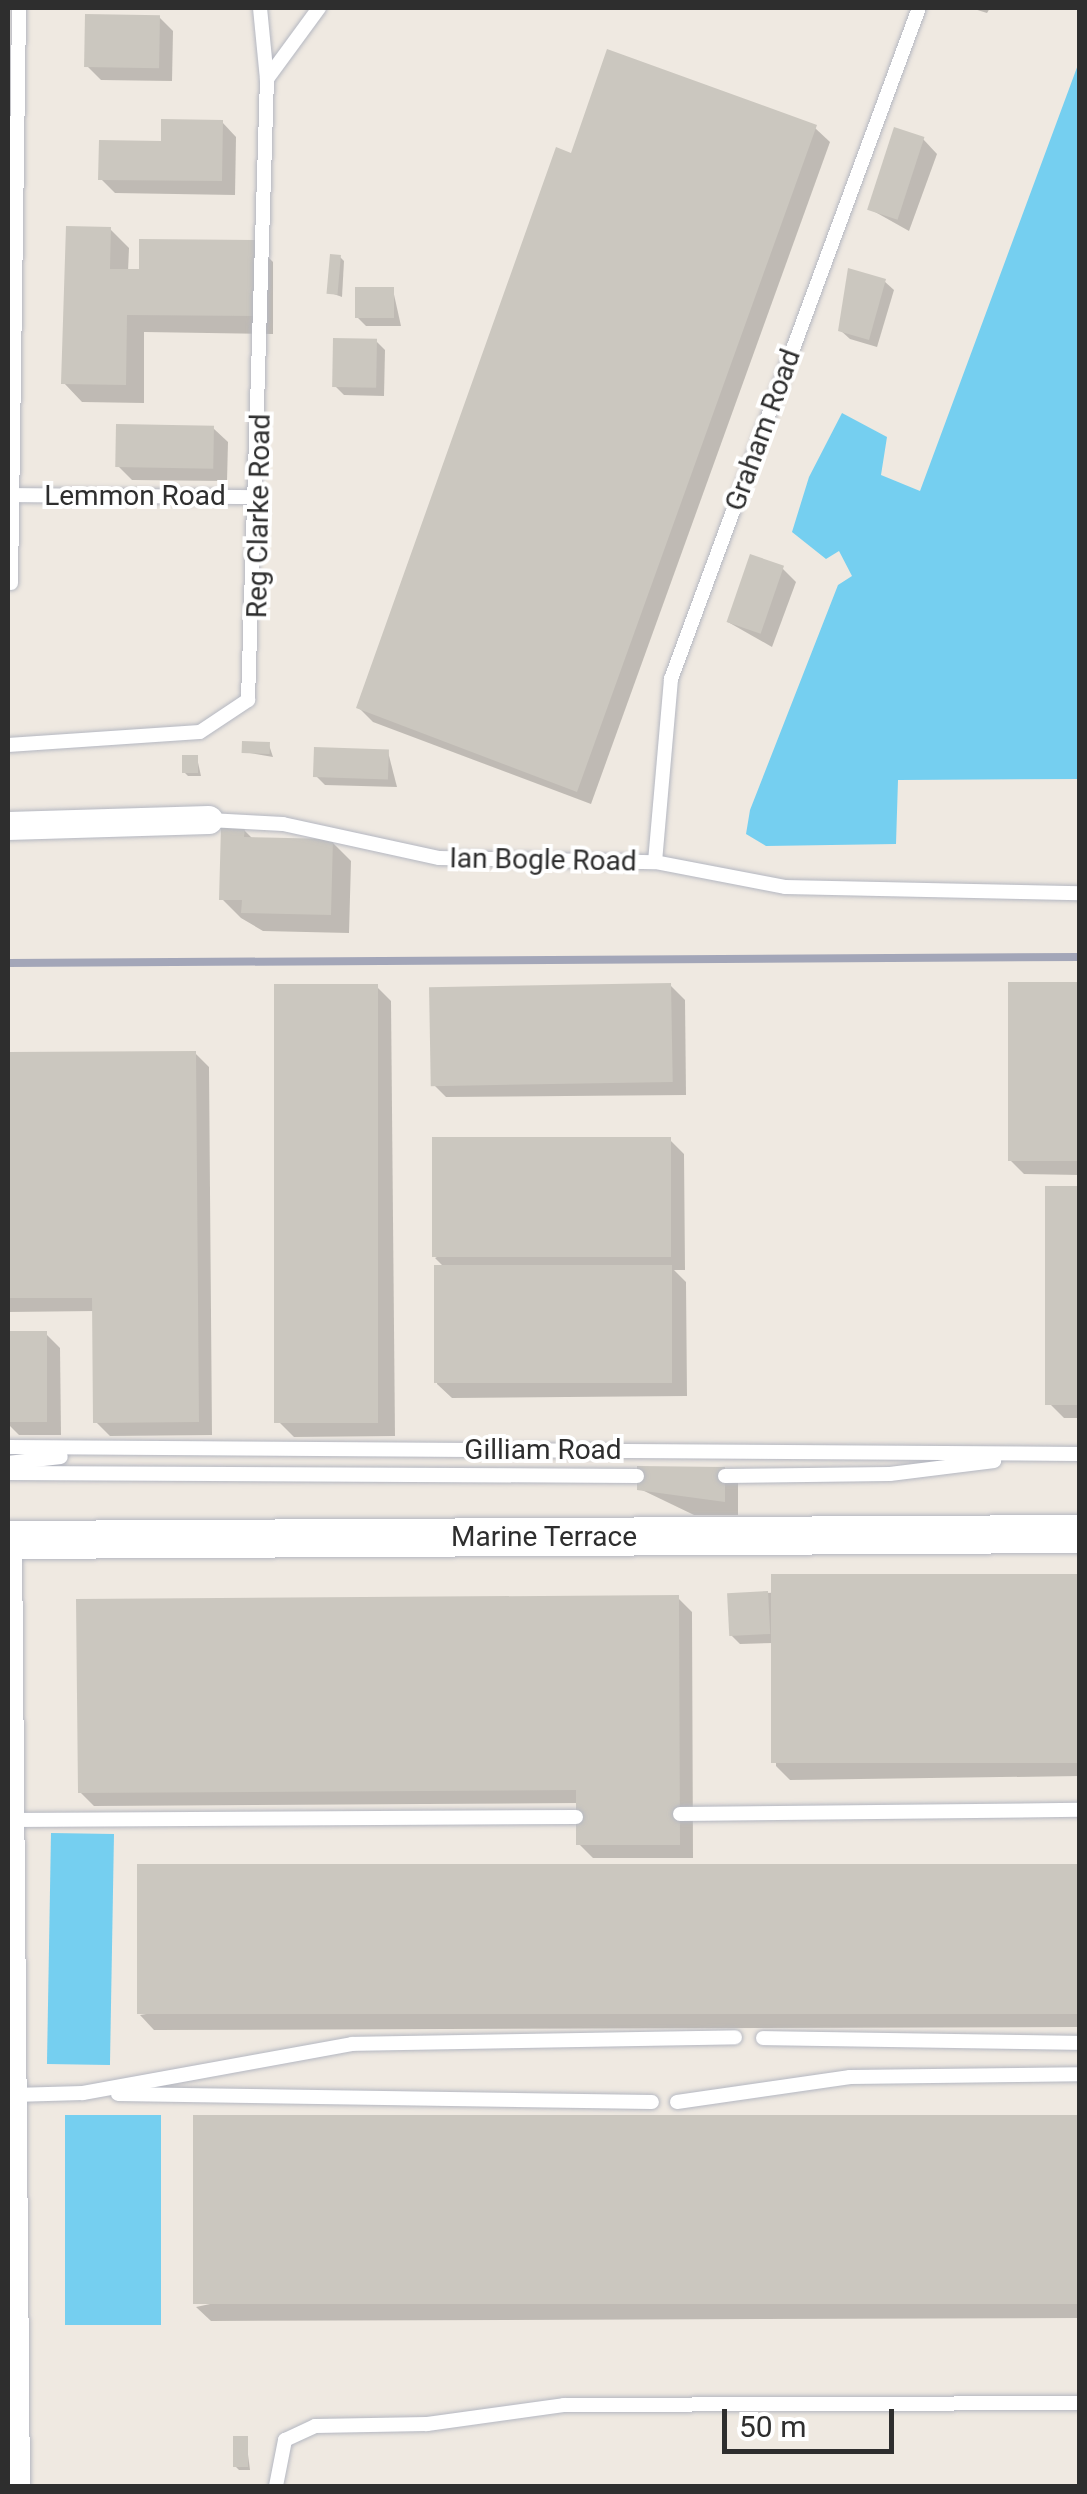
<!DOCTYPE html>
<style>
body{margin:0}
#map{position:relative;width:1087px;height:2494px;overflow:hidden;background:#efe9e1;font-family:Roboto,sans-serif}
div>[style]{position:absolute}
.water>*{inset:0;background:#75cff0;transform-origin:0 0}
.shadow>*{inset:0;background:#0003}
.building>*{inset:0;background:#cbc7bf;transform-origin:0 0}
.roads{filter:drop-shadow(0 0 2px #b4b7c1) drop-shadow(0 0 2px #b4b7c1)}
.service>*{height:14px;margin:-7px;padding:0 7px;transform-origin:7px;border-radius:7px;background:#fff}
.minor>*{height:28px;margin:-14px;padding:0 14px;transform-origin:14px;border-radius:14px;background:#fff}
.secondary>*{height:38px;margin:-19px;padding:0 19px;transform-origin:19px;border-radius:19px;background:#fff}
.rail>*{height:8px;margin:-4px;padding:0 4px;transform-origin:4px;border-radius:4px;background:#a3a6b8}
span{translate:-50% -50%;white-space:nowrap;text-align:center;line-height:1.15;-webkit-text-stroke:8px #fff;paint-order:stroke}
.street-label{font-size:28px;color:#2e2e2e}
.frame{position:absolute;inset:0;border:10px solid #2e2e2e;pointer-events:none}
.scale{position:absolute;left:722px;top:2409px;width:172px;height:45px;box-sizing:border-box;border:5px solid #2e2e2e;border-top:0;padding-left:12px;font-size:30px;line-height:35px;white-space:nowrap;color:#2e2e2e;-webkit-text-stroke:8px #fff;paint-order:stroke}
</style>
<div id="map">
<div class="water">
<i style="clip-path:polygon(1079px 62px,1079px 779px,898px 780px,896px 844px,766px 846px,746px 834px,750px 810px,838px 585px,852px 576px,839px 551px,826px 559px,792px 532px,809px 477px,842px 413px,887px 437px,881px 475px,920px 491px)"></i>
<i style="left:51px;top:1833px;width:63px;height:231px;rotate:1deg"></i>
<i style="left:161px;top:2115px;width:210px;height:96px;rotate:90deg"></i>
</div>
<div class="shadow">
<i style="clip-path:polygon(971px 8px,990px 8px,987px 13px)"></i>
<i style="clip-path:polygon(159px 17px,173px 31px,172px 81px,101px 80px,87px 66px)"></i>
<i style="clip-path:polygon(222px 122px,236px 137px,235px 195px,115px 193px,101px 179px)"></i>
<i style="clip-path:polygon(815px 128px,830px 142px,591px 804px,373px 722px,359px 708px,572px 157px)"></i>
<i style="clip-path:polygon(923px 139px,937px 154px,909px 231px,868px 208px)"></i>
<i style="clip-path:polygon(110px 229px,129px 248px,128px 272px,254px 243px,273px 262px,273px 334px,144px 332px,144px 403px,82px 402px,64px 383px)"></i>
<i style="clip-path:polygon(340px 257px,344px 261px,342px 297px,331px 293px)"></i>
<i style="clip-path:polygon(884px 281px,894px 290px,877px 347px,850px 339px,840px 330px)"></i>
<i style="clip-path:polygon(393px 290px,401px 326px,366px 326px,357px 317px)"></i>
<i style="clip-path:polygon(376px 341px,385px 350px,384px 396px,344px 395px,335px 386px)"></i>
<i style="clip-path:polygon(213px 428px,228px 442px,227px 481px,132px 480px,118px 466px)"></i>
<i style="clip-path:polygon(782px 568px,796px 582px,772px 647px,728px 622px)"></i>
<i style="clip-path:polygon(269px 745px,273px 757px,244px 752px)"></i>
<i style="clip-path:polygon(388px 752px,397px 787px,325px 785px,316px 776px)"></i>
<i style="clip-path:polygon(197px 758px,201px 776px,188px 776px,184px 772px)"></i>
<i style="clip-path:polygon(243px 829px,254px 840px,332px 842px,351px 861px,349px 933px,263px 931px,241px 918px,222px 899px)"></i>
<i style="clip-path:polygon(670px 985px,685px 1000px,686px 1095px,446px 1097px,432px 1083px)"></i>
<i style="clip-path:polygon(1080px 985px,1080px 1175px,1024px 1174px,1010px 1160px)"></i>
<i style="clip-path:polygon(377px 987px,391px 1001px,395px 1436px,294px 1437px,280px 1423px)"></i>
<i style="clip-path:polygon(195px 1053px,209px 1067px,212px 1435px,110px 1436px,96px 1422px,95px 1311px,8px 1312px,8px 1055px)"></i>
<i style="clip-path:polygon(670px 1140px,684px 1154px,685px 1270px,674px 1270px,686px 1282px,687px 1396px,452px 1398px,437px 1384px,447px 1270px,435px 1258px)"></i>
<i style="clip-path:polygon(1080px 1188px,1080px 1418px,1064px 1418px,1050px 1404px)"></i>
<i style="clip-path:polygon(8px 1334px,46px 1334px,60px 1348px,61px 1435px,19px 1435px,8px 1424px)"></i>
<i style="clip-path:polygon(724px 1469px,738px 1483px,738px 1515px,694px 1515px,640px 1489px)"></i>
<i style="clip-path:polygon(1080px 1577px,1080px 1776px,790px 1780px,776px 1766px,774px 1643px,740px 1644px,731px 1635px,767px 1593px)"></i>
<i style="clip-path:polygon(678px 1598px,692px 1612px,693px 1858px,593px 1858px,579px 1844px,578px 1803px,94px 1806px,80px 1792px)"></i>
<i style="clip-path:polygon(1080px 1866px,1080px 2027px,154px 2030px,140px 2015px)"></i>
<i style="clip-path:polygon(1080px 2118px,1080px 2318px,211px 2321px,196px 2307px)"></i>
<i style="clip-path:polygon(246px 2439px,250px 2470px,239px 2470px,235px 2466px)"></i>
</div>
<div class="building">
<i style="left:85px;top:14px;width:75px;height:53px;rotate:1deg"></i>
<i style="clip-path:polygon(607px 49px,817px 125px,577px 792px,356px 708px,556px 147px,571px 153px)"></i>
<i style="clip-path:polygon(161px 119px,223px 120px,222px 181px,98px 180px,99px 140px,161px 141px)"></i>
<i style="left:894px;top:127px;width:32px;height:87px;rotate:18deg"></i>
<i style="clip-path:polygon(66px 226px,111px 227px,110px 269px,139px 269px,139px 239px,255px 240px,255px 316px,127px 315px,126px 385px,61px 384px)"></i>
<i style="left:330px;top:254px;width:11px;height:40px;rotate:5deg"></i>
<i style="clip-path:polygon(848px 268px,886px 279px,869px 340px,838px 331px)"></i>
<i style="left:355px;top:287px;width:39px;height:31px"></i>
<i style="left:333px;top:338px;width:44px;height:49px;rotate:1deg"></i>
<i style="left:116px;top:424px;width:98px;height:43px;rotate:1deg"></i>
<i style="left:750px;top:554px;width:36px;height:72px;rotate:19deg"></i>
<i style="left:242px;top:741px;width:28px;height:12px;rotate:2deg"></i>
<i style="left:314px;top:747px;width:75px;height:30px;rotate:2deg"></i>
<i style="left:182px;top:755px;width:16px;height:18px"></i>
<i style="clip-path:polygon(221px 826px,245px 827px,244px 837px,333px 839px,331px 915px,241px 913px,242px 900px,219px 900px)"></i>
<i style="left:1008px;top:982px;width:72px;height:179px"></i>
<i style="left:671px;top:983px;width:99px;height:242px;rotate:89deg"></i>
<i style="left:378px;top:984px;width:439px;height:104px;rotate:90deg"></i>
<i style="clip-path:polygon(196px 1051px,199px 1422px,93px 1423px,92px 1298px,8px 1298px,8px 1052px)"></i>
<i style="left:671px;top:1137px;width:120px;height:239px;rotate:90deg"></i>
<i style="left:1045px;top:1186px;width:35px;height:219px"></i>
<i style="left:672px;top:1265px;width:118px;height:238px;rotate:90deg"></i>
<i style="left:47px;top:1331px;width:91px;height:39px;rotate:90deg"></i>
<i style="clip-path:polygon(637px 1466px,725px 1467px,725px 1502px,637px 1490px)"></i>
<i style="left:1080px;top:1574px;width:189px;height:309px;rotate:90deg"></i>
<i style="left:768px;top:1591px;width:43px;height:41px;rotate:87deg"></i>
<i style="clip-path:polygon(679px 1595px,680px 1845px,576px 1845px,576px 1790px,78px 1793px,76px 1599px)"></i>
<i style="left:1080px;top:1864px;width:150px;height:943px;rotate:90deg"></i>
<i style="left:1080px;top:2115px;width:189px;height:887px;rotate:90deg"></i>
<i style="left:233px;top:2436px;width:15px;height:31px"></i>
</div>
<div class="roads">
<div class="service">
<i style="left:260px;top:8px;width:71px;rotate:84.4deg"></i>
<i style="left:11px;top:495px;width:248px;rotate:0.5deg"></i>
<i style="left:11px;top:583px;width:575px;rotate:-89.2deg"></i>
<i style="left:8px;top:745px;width:192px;rotate:-3.9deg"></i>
<i style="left:200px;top:732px;width:58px;rotate:-33.7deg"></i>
<i style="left:248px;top:700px;width:621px;rotate:-88.25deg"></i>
<i style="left:267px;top:79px;width:88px;rotate:-53.8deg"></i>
<i style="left:209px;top:820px;width:74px;rotate:3.1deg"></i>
<i style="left:283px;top:824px;width:160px;rotate:12.3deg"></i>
<i style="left:439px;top:858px;width:216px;rotate:1.1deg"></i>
<i style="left:655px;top:862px;width:132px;rotate:10.9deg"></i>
<i style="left:785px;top:887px;width:295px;rotate:1.2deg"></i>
<i style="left:655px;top:862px;width:184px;rotate:-85deg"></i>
<i style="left:671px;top:679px;width:715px;rotate:-69.72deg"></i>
<i style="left:8px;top:1447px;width:1072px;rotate:0.37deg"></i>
<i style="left:8px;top:1463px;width:53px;rotate:-6.5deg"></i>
<i style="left:8px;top:1473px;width:629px;rotate:0.27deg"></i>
<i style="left:725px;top:1476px;width:165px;rotate:-0.7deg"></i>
<i style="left:890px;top:1474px;width:105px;rotate:-7.1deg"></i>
<i style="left:680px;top:1814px;width:400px;rotate:-0.6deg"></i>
<i style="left:10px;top:1820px;width:566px;rotate:-0.3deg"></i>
<i style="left:763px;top:2038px;width:317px;rotate:0.9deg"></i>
<i style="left:118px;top:2094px;width:534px;rotate:0.86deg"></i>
<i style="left:13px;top:2095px;width:70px;rotate:-1.6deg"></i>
<i style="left:83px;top:2093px;width:273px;rotate:-10.3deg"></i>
<i style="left:352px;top:2044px;width:383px;rotate:-1deg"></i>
<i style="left:677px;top:2102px;width:175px;rotate:-8.2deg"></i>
<i style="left:850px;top:2077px;width:230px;rotate:-0.7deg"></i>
<i style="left:276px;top:2486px;width:47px;rotate:-78.9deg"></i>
<i style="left:285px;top:2440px;width:33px;rotate:-25deg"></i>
<i style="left:315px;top:2426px;width:112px;rotate:-1deg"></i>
<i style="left:427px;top:2424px;width:138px;rotate:-7.9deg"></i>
<i style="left:564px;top:2405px;width:516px;rotate:-0.22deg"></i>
</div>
<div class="minor">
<i style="left:8px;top:826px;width:201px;rotate:-1.7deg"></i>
<i style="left:8px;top:1540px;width:946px;rotate:89.52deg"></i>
</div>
<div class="secondary">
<i style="left:8px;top:1540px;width:1072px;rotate:-0.32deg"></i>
</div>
</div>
<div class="rail">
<i style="left:8px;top:963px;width:1072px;rotate:-0.32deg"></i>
</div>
<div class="street-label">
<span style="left:763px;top:430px;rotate:-70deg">Graham Road</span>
<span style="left:135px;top:496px">Lemmon Road</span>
<span style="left:259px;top:516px;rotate:-89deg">Reg Clarke Road</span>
<span style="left:543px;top:860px;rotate:1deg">Ian Bogle Road</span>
<span style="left:543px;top:1450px">Gilliam Road</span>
<span style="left:544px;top:1537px">Marine Terrace</span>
</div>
<div class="frame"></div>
<div class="scale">50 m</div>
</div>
